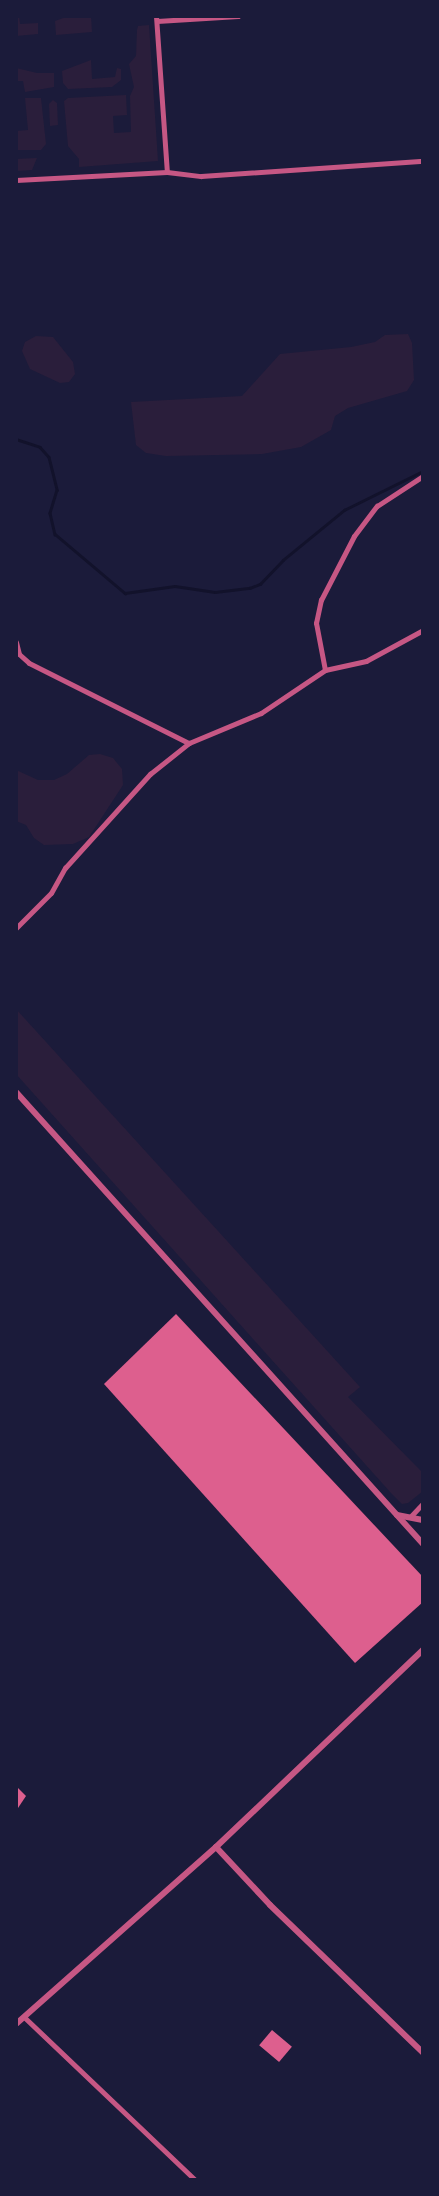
<!DOCTYPE html>
<style>
body{margin:0}
#map{position:relative;width:439px;height:2196px;overflow:hidden;background:#1b1b3a;font-family:Literata,serif}
div>[style]{position:absolute}
.green>*{inset:0;background:#2a1e3b}
.stream>*{height:2.5px;margin:-1.25px;padding:0 1.25px;transform-origin:1.25px;border-radius:1.25px;background:#12122b}
.building>*{inset:0;background:#dd5f8e;transform-origin:0 0}
.minor>*{height:5px;margin:-2.5px;padding:0 2.5px;transform-origin:2.5px;border-radius:2.5px;background:#c65784}
.tertiary>*{height:6px;margin:-3px;padding:0 3px;transform-origin:3px;border-radius:3px;background:#c65784}
span{translate:-50% -50%;white-space:nowrap;text-align:center;line-height:1.15;-webkit-text-stroke:5px #1b1b3a;paint-order:stroke}
.frame{position:absolute;inset:0;border:18px solid #1b1b3a;pointer-events:none}
</style>
<div id="map">
<div class="green">
<i style="clip-path:polygon(16px 16px,19px 16px,20px 24px,38px 23px,38px 34px,16px 36px)"></i>
<i style="clip-path:polygon(69px 16px,91px 16px,92px 32px,56px 35px,55px 21px)"></i>
<i style="clip-path:polygon(149px 25px,158px 161px,79px 167px,79px 159px,68px 146px,64px 101px,68px 98px,126px 95px,127px 115px,113px 116px,114px 133px,131px 132px,130px 96px,134px 87px,129px 64px,136px 56px,137px 30px,138px 26px)"></i>
<i style="clip-path:polygon(91px 60px,92px 79px,115px 77px,117px 68px,121px 69px,121px 80px,112px 87px,68px 89px,63px 83px,62px 71px)"></i>
<i style="clip-path:polygon(16px 68px,37px 73px,54px 73px,54px 87px,25px 92px,23px 81px,16px 81px)"></i>
<i style="clip-path:polygon(25px 98px,41px 98px,46px 144px,41px 150px,17px 150px,16px 131px,28px 130px)"></i>
<i style="clip-path:polygon(53px 100px,57px 103px,58px 125px,50px 126px,49px 104px)"></i>
<i style="clip-path:polygon(37px 158px,32px 170px,16px 171px,16px 159px)"></i>
<i style="clip-path:polygon(408px 334px,412px 343px,414px 380px,407px 391px,348px 408px,335px 416px,331px 430px,301px 447px,262px 454px,166px 456px,146px 453px,136px 445px,131px 402px,242px 396px,280px 354px,351px 347px,375px 342px,385px 335px)"></i>
<i style="clip-path:polygon(36px 336px,53px 337px,73px 362px,75px 374px,69px 382px,60px 383px,30px 369px,22px 351px,25px 342px)"></i>
<i style="clip-path:polygon(100px 754px,113px 758px,122px 769px,123px 785px,89px 837px,73px 844px,44px 845px,34px 838px,26px 825px,16px 821px,16px 770px,38px 780px,54px 780px,67px 774px,89px 755px)"></i>
<i style="clip-path:polygon(16px 1009px,360px 1387px,348px 1397px,423px 1473px,423px 1491px,408px 1503px,402px 1504px,391px 1493px,16px 1074px)"></i>
</div>
<div class="stream">
<i style="left:16px;top:439px;width:25px;rotate:18deg"></i>
<i style="left:40px;top:447px;width:13px;rotate:48deg"></i>
<i style="left:49px;top:457px;width:34px;rotate:76deg"></i>
<i style="left:57px;top:490px;width:24px;rotate:107deg"></i>
<i style="left:50px;top:513px;width:22px;rotate:77deg"></i>
<i style="left:55px;top:534px;width:92px;rotate:40.1deg"></i>
<i style="left:125px;top:593px;width:50px;rotate:-8deg"></i>
<i style="left:175px;top:586px;width:40px;rotate:8.5deg"></i>
<i style="left:215px;top:592px;width:35px;rotate:-7deg"></i>
<i style="left:250px;top:588px;width:11px;rotate:-22deg"></i>
<i style="left:260px;top:584px;width:33px;rotate:-46deg"></i>
<i style="left:283px;top:560px;width:79px;rotate:-39.3deg"></i>
<i style="left:344px;top:510px;width:88px;rotate:-26.3deg"></i>
</div>
<div class="building">
<i style="clip-path:polygon(176px 1314px,423px 1577px,423px 1602px,355px 1663px,104px 1384px)"></i>
<i style="clip-path:polygon(16px 1786px,26px 1796px,16px 1811px)"></i>
<i style="left:272px;top:2030px;width:26px;height:20px;rotate:40deg"></i>
</div>
<div class="minor">
<i style="left:156px;top:16px;width:156px;rotate:86deg"></i>
<i style="left:157px;top:21px;width:81px;rotate:-3.5deg"></i>
<i style="left:16px;top:180px;width:151px;rotate:-3deg"></i>
<i style="left:167px;top:172px;width:34px;rotate:7deg"></i>
<i style="left:201px;top:176px;width:223px;rotate:-3.9deg"></i>
<i style="left:16px;top:642px;width:12px;rotate:76deg"></i>
<i style="left:19px;top:654px;width:13px;rotate:42deg"></i>
<i style="left:29px;top:663px;width:179px;rotate:26.6deg"></i>
<i style="left:325px;top:670px;width:48px;rotate:-100.8deg"></i>
<i style="left:316px;top:623px;width:24px;rotate:-78deg"></i>
<i style="left:321px;top:600px;width:72px;rotate:-62.7deg"></i>
<i style="left:354px;top:536px;width:38px;rotate:-53deg"></i>
<i style="left:377px;top:506px;width:55px;rotate:-33.1deg"></i>
<i style="left:16px;top:928px;width:49px;rotate:-45deg"></i>
<i style="left:51px;top:893px;width:29px;rotate:-61deg"></i>
<i style="left:65px;top:868px;width:127px;rotate:-47.9deg"></i>
<i style="left:150px;top:774px;width:50px;rotate:-38.5deg"></i>
<i style="left:189px;top:743px;width:78px;rotate:-22.6deg"></i>
<i style="left:261px;top:713px;width:77px;rotate:-33.9deg"></i>
<i style="left:325px;top:670px;width:42px;rotate:-12.4deg"></i>
<i style="left:366px;top:661px;width:65px;rotate:-28.5deg"></i>
<i style="left:411px;top:1516px;width:18px;rotate:-47deg"></i>
<i style="left:24px;top:2017px;width:236px;rotate:43.6deg"></i>
</div>
<div class="tertiary">
<i style="left:16px;top:1092px;width:608px;rotate:48deg"></i>
<i style="left:397px;top:1515px;width:26px;rotate:11deg"></i>
<i style="left:216px;top:1847px;width:79px;rotate:47deg"></i>
<i style="left:270px;top:1905px;width:213px;rotate:44deg"></i>
<i style="left:16px;top:2024px;width:267px;rotate:-41.5deg"></i>
<i style="left:216px;top:1847px;width:286px;rotate:-43.6deg"></i>
</div>
<div class="frame"></div>
</div>
